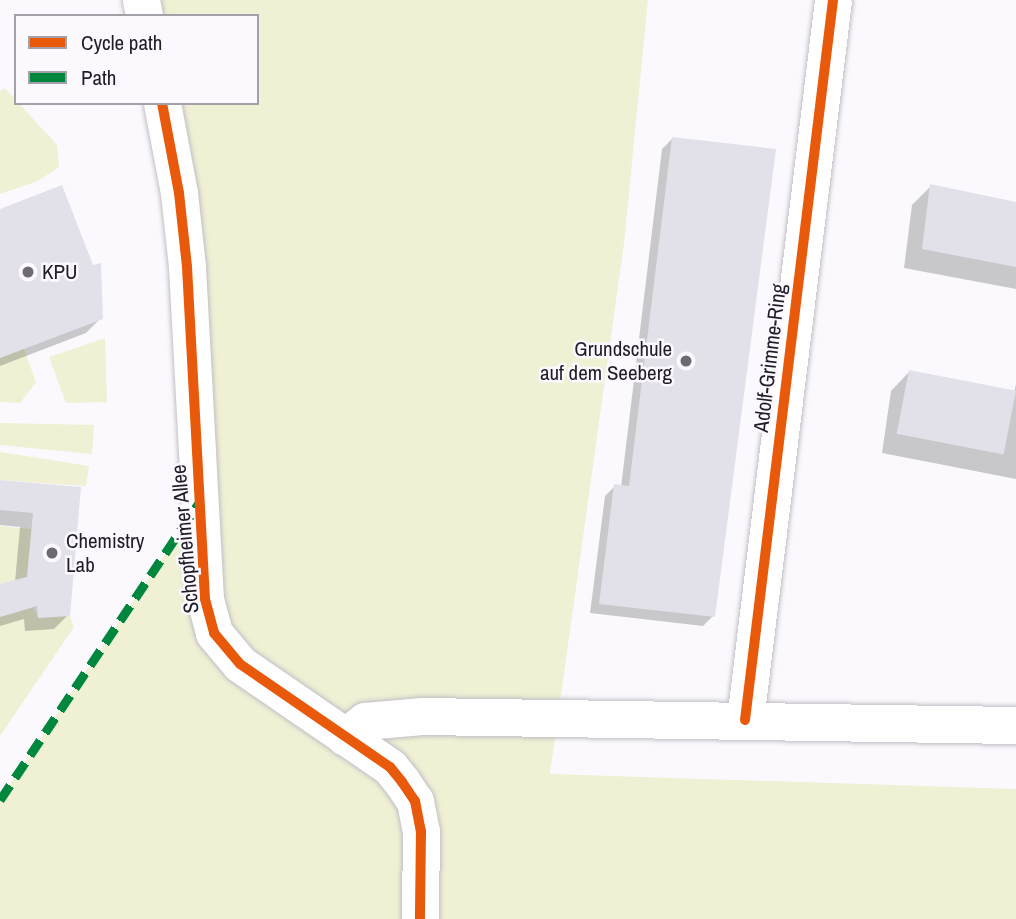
<!DOCTYPE html>
<style>
body{margin:0}
#map{position:relative;width:1016px;height:919px;overflow:hidden;background:#fbf9fd;font-family:"Archivo Narrow",sans-serif}
div>[style]{position:absolute}
.green>*{inset:0;background:#eff0d4}
.shadow>*{inset:0;background:#0003}
.building>*{inset:0;background:#e2e1e9;transform-origin:0 0}
.roads{filter:drop-shadow(0 0 2px #c1bec5) drop-shadow(0 0 2px #c1bec5)}
.minor>*{height:37px;margin:-18.5px;padding:0 18.5px;transform-origin:18.5px;border-radius:18.5px;background:#fefeff}
.quiet>*{height:9px;margin-top:-4.5px;transform-origin:0;background:repeating-linear-gradient(90deg,#00873e 0 18px,transparent 0 27px)}
.cycleway>*{height:10px;margin:-5px;padding:0 5px;transform-origin:5px;border-radius:5px;background:#e8590c}
.dots>*{width:19px;height:19px;translate:-50% -50%;box-sizing:border-box;border:4px solid #fbf8fe;border-radius:50%}
span{translate:-50% -50%;white-space:nowrap;text-align:center;line-height:1.15;-webkit-text-stroke:5px #fbf8fe;paint-order:stroke}
.poi-label{font-size:21px;color:#211d27}
.left{translate:0 -50%;text-align:left}
.right{translate:-100% -50%;text-align:right}
.street-label{font-size:21px;color:#211d27}
.legend{position:absolute;left:14px;top:14px;width:245px;height:91px;box-sizing:border-box;background:#fbf8fe;border:2px solid #a4a0a8;margin:0;padding:9px 12px;list-style:none;font-size:21px;color:#211d27}
.legend li{display:flex;align-items:center;gap:14px;height:35px}
.legend b{width:35px;border:2px solid #a4a0a8}
</style>
<div id="map">
<div class="green">
<i style="clip-path:polygon(141px 0,648px 0,624px 243px,550px 774px,1016px 789px,1016px 919px,0 919px,0 799px,199px 503px,162px 103px,257px 103px,257px 16px,144px 16px)"></i>
<i style="clip-path:polygon(5px 88px,57px 145px,59px 167px,38px 181px,0 194px,0 91px)"></i>
<i style="clip-path:polygon(105px 338px,107px 402px,66px 403px,49px 357px)"></i>
<i style="clip-path:polygon(24px 349px,36px 382px,20px 403px,0 402px,0 358px)"></i>
<i style="clip-path:polygon(0 423px,94px 425px,92px 454px,0 445px)"></i>
<i style="clip-path:polygon(0 452px,89px 466px,86px 486px,0 480px)"></i>
<i style="clip-path:polygon(0 526px,32px 529px,27px 577px,0 584px)"></i>
<i style="clip-path:polygon(33px 607px,38px 618px,70px 616px,74px 627px,0 736px,0 617px)"></i>
</div>
<div class="shadow">
<i style="clip-path:polygon(672px 139px,713px 616px,703px 626px,590px 613px,605px 496px,615px 486px,621px 487px,662px 149px)"></i>
<i style="clip-path:polygon(931px 186px,1016px 204px,1016px 289px,904px 268px,912px 205px)"></i>
<i style="clip-path:polygon(0 211px,92px 268px,101px 318px,86px 333px,0 366px)"></i>
<i style="clip-path:polygon(909px 372px,1014px 393px,1016px 384px,1016px 479px,882px 453px,891px 391px)"></i>
<i style="clip-path:polygon(0 482px,79px 489px,68px 615px,54px 629px,25px 631px,24px 619px,0 626px,0 586px,15px 582px,20px 527px,0 525px)"></i>
</div>
<div class="building">
<i style="clip-path:polygon(672px 137px,776px 149px,715px 617px,599px 604px,614px 484px,629px 486px)"></i>
<i style="clip-path:polygon(930px 184px,1016px 202px,1016px 267px,922px 249px)"></i>
<i style="clip-path:polygon(62px 185px,93px 265px,101px 263px,103px 319px,0 358px,0 209px)"></i>
<i style="left:909px;top:370px;width:109px;height:65px;rotate:11deg"></i>
<i style="clip-path:polygon(0 480px,81px 487px,70px 616px,38px 618px,37px 606px,0 617px,0 584px,27px 577px,33px 513px,0 510px)"></i>
</div>
<div class="roads">
<div class="minor">
<i style="left:141px;top:0;width:16px;rotate:79deg"></i>
<i style="left:162px;top:103px;width:92px;rotate:79.3deg"></i>
<i style="left:179px;top:193px;width:74px;rotate:83.8deg"></i>
<i style="left:187px;top:267px;width:332px;rotate:86.9deg"></i>
<i style="left:205px;top:599px;width:35px;rotate:75deg"></i>
<i style="left:214px;top:633px;width:40px;rotate:50deg"></i>
<i style="left:240px;top:664px;width:182px;rotate:34.5deg"></i>
<i style="left:390px;top:767px;width:19px;rotate:51deg"></i>
<i style="left:402px;top:782px;width:23px;rotate:56deg"></i>
<i style="left:415px;top:801px;width:31px;rotate:79deg"></i>
<i style="left:421px;top:831px;width:88px;rotate:90.7deg"></i>
<i style="left:745px;top:720px;width:725px;rotate:-83.03deg"></i>
<i style="left:345px;top:737px;width:26px;rotate:-39deg"></i>
<i style="left:365px;top:721px;width:57px;rotate:-5deg"></i>
<i style="left:422px;top:716px;width:594px;rotate:0.87deg"></i>
</div>
</div>
<div class="quiet">
<i style="left:0;top:800px;width:358px;rotate:-56.2deg"></i>
</div>
<div class="cycleway">
<i style="left:162px;top:103px;width:92px;rotate:79.3deg"></i>
<i style="left:179px;top:193px;width:74px;rotate:83.8deg"></i>
<i style="left:187px;top:267px;width:332px;rotate:86.9deg"></i>
<i style="left:205px;top:599px;width:35px;rotate:75deg"></i>
<i style="left:214px;top:633px;width:40px;rotate:50deg"></i>
<i style="left:240px;top:664px;width:182px;rotate:34.5deg"></i>
<i style="left:390px;top:767px;width:19px;rotate:51deg"></i>
<i style="left:402px;top:782px;width:23px;rotate:56deg"></i>
<i style="left:415px;top:801px;width:31px;rotate:79deg"></i>
<i style="left:421px;top:831px;width:88px;rotate:90.7deg"></i>
<i style="left:745px;top:720px;width:725px;rotate:-83.03deg"></i>
</div>
<div class="dots">
<i style="left:28px;top:272px;background:#6d6a72"></i>
<i style="left:686px;top:361px;background:#6d6a72"></i>
<i style="left:52px;top:553px;background:#6d6a72"></i>
</div>
<div class="poi-label">
<span class="left" style="left:42px;top:272px">KPU</span>
<span class="right" style="left:672px;top:361px">Grundschule<br>auf dem Seeberg</span>
<span class="left" style="left:66px;top:553px">Chemistry<br>Lab</span>
</div>
<div class="street-label">
<span style="left:770px;top:358px;rotate:-83deg">Adolf-Grimme-Ring</span>
<span style="left:185px;top:539px;rotate:-95deg">Schopfheimer Allee</span>
</div>
<ul class="legend">
<li><b style="height:9px;background:#e8590c"></b>Cycle path</li>
<li><b style="height:9px;background:#00873e"></b>Path</li>
</ul>
</div>
